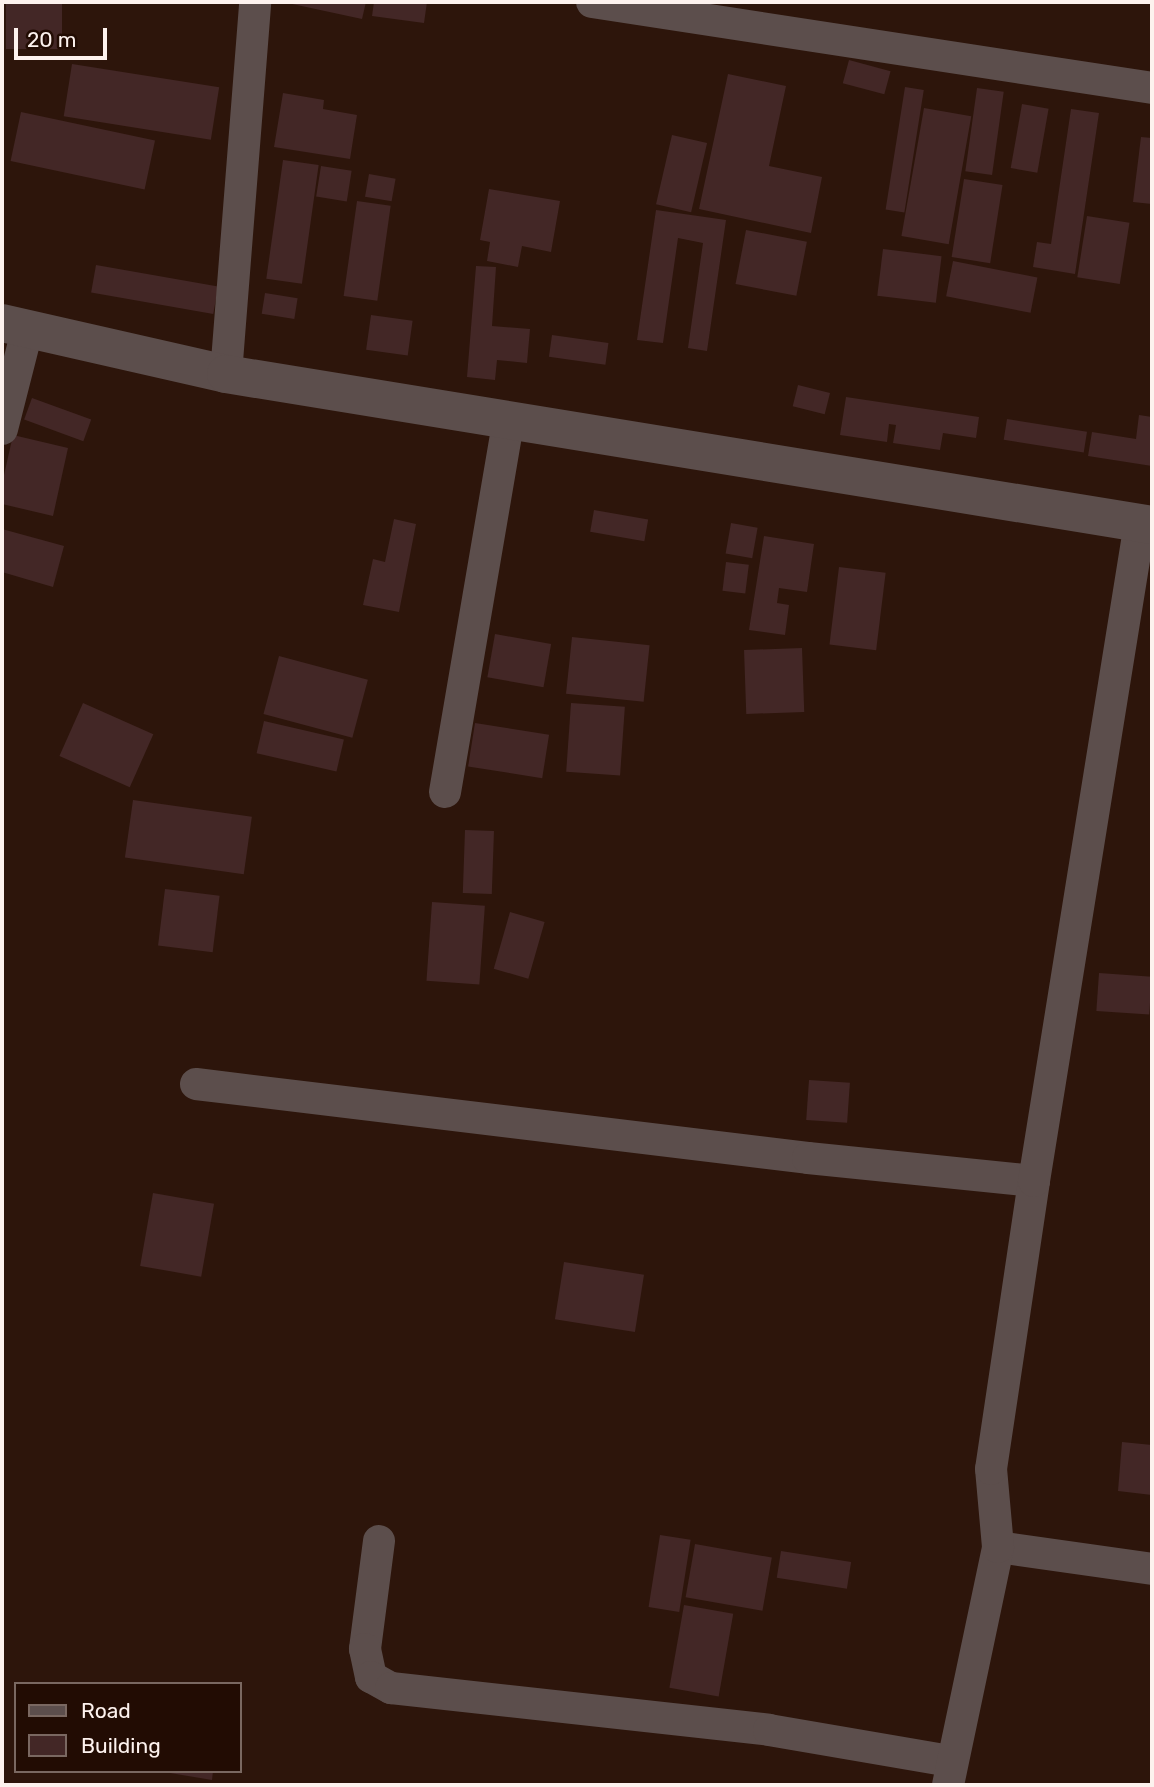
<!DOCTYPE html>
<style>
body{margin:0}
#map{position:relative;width:1154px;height:1787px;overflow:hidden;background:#2d150b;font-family:Rubik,sans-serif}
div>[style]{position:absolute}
.building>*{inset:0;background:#432726;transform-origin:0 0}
.minor>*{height:32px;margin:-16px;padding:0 16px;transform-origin:16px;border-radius:16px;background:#5c4e4c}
.tertiary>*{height:38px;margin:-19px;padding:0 19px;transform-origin:19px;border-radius:19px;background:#5c4e4c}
span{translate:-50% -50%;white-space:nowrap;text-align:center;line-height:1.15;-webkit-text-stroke:6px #220c03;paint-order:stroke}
.frame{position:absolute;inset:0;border:4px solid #fdf2ee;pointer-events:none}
.legend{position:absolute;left:14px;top:1682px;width:228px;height:91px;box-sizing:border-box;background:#220c03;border:2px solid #7a6861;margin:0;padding:9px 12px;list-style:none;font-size:21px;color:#fdf2ee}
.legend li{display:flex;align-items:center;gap:14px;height:35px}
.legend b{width:35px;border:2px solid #7a6861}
.scale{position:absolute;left:14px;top:28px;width:93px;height:32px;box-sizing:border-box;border:4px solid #fdf2ee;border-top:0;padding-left:9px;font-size:21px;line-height:24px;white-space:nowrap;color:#fdf2ee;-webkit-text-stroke:5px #220c03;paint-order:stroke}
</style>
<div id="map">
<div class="building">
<i style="left:6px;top:2px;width:56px;height:47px"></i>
<i style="clip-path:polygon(283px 2px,366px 2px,362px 19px)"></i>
<i style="clip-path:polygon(374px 2px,427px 2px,424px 23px,372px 16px)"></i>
<i style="left:849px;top:60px;width:43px;height:24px;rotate:15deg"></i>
<i style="left:72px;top:64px;width:149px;height:53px;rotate:9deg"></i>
<i style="clip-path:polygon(728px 74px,786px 86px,769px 166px,822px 177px,811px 233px,699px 209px)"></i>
<i style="left:905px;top:87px;width:19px;height:124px;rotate:9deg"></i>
<i style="left:977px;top:88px;width:27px;height:84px;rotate:8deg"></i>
<i style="clip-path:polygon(283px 93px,324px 100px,323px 109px,357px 115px,350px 159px,274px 147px)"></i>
<i style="left:1022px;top:104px;width:27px;height:65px;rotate:10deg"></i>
<i style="left:924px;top:108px;width:48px;height:130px;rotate:10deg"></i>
<i style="clip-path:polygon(1071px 109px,1099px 113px,1075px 274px,1033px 267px,1037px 242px,1051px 244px)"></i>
<i style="left:21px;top:112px;width:137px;height:50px;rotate:12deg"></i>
<i style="left:672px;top:135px;width:36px;height:71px;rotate:13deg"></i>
<i style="clip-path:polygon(1141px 137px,1152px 138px,1152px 204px,1133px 202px)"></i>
<i style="left:283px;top:160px;width:36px;height:120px;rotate:8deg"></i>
<i style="left:321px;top:166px;width:31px;height:31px;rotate:9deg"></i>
<i style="left:369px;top:174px;width:27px;height:23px;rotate:10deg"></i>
<i style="left:964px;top:179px;width:39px;height:79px;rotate:9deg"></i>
<i style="clip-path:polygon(489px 189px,560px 201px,551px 252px,522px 246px,518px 267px,487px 261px,490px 242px,480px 240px)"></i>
<i style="left:357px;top:201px;width:34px;height:96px;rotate:8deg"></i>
<i style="clip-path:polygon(656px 210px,726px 220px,707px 351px,688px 348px,703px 243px,678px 238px,663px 343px,637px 340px)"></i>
<i style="left:1087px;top:216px;width:43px;height:62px;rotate:9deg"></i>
<i style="left:746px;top:230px;width:62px;height:55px;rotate:11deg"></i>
<i style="left:883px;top:249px;width:59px;height:47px;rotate:7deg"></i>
<i style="left:953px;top:261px;width:86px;height:36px;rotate:11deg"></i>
<i style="left:96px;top:265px;width:124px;height:28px;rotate:10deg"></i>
<i style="clip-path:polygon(476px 266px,496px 267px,492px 326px,530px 329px,527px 363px,497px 360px,495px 380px,467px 377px)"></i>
<i style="left:265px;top:293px;width:33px;height:21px;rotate:9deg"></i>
<i style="left:371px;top:315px;width:42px;height:35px;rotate:8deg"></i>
<i style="left:552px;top:335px;width:57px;height:22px;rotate:8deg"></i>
<i style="left:798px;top:385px;width:33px;height:22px;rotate:14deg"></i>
<i style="clip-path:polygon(846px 397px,979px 417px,976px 438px,943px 433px,940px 450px,893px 443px,896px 425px,889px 424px,887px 442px,840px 435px)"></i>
<i style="left:32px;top:398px;width:63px;height:23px;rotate:20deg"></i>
<i style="clip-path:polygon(1139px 415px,1152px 417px,1152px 466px,1088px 456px,1092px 432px,1136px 439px)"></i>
<i style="left:1007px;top:419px;width:81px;height:21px;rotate:9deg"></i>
<i style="clip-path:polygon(13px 435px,68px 448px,53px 516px,2px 504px,2px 484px)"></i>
<i style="left:594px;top:510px;width:55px;height:22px;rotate:10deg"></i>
<i style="clip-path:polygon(394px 519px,416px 524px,399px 612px,363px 605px,373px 559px,385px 562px)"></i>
<i style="left:731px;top:523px;width:27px;height:31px;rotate:10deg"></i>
<i style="clip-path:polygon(2px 529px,64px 546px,53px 587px,2px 572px)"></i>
<i style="clip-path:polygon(764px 536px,814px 544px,807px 592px,779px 588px,777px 603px,789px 605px,785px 635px,749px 630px)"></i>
<i style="left:726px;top:562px;width:23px;height:29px;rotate:7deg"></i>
<i style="left:839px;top:567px;width:47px;height:78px;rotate:7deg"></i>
<i style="left:495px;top:634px;width:57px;height:44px;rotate:10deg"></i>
<i style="left:572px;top:637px;width:78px;height:57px;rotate:6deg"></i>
<i style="left:802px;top:648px;width:64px;height:58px;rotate:88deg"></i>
<i style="left:279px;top:656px;width:92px;height:60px;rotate:15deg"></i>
<i style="left:83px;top:703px;width:77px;height:58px;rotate:24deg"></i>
<i style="left:571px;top:703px;width:54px;height:69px;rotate:4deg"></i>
<i style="left:264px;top:721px;width:82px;height:33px;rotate:13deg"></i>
<i style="left:475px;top:723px;width:75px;height:44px;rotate:9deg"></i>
<i style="left:133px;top:800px;width:120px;height:58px;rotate:8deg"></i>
<i style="left:465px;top:830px;width:29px;height:63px;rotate:2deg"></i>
<i style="left:165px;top:889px;width:55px;height:57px;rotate:7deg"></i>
<i style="left:432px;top:902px;width:53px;height:79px;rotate:4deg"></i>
<i style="left:510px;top:912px;width:36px;height:59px;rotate:16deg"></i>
<i style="left:1099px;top:973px;width:53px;height:38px;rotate:4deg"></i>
<i style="left:809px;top:1080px;width:41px;height:40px;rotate:4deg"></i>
<i style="left:153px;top:1193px;width:62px;height:74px;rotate:10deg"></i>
<i style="left:564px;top:1262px;width:81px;height:58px;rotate:9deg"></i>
<i style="clip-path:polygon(1122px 1442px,1152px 1445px,1152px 1495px,1118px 1491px)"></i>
<i style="left:660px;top:1535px;width:31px;height:73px;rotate:9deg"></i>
<i style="left:695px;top:1544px;width:78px;height:54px;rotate:10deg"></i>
<i style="left:781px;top:1551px;width:71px;height:27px;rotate:9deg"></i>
<i style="left:684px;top:1605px;width:50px;height:84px;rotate:10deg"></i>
<i style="clip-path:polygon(158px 1771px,213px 1771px,212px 1780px)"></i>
</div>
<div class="minor">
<i style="left:592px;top:2px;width:567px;rotate:8.73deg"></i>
<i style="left:226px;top:374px;width:373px;rotate:-85.5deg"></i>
<i style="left:2px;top:429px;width:105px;rotate:-75.7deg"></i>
<i style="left:445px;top:792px;width:378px;rotate:-80.3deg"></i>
<i style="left:196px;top:1084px;width:616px;rotate:6.89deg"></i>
<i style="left:808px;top:1158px;width:227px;rotate:5.8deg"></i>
<i style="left:379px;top:1541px;width:109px;rotate:97.4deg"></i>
<i style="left:365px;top:1649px;width:29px;rotate:78deg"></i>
<i style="left:371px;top:1677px;width:23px;rotate:29deg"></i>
<i style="left:391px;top:1688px;width:380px;rotate:6.3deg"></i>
<i style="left:769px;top:1730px;width:185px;rotate:9.7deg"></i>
<i style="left:998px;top:1547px;width:156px;rotate:8.1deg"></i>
<i style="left:948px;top:1785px;width:243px;rotate:-78.1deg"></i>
<i style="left:998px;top:1547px;width:78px;rotate:-95.1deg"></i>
<i style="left:991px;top:1469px;width:291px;rotate:-81.5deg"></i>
<i style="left:1034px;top:1181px;width:666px;rotate:-80.85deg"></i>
</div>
<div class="tertiary">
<i style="left:2px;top:323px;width:230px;rotate:12.8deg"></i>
<i style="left:226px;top:374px;width:938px;rotate:9.26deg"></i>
</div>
<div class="frame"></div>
<ul class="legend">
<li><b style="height:9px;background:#5c4e4c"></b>Road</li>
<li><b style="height:19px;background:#432726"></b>Building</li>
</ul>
<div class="scale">20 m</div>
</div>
